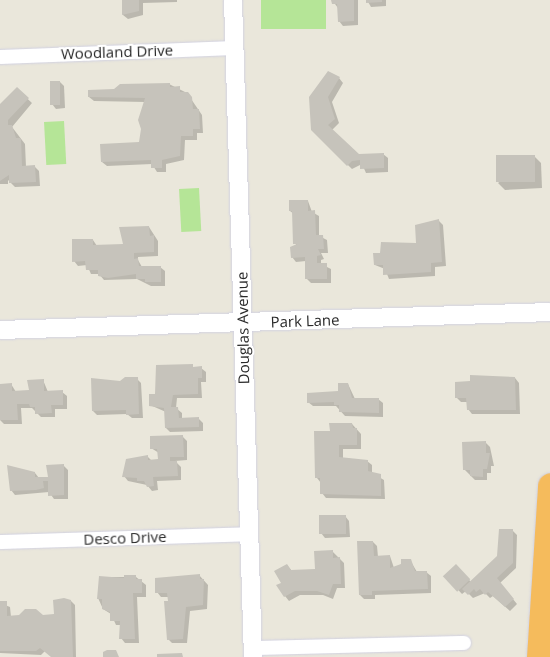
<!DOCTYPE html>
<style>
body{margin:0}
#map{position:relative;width:550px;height:657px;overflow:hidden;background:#eae7db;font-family:"Open Sans",sans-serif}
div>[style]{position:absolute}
.pitch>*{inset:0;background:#b5e597;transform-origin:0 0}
.shadow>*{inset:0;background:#0003}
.building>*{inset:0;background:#c6c3bb;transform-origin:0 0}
.roads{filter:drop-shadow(0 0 1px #d1d1e1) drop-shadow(0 0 1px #d1d1e1)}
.minor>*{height:14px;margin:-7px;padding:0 7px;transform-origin:7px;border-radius:7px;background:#fff}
.tertiary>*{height:18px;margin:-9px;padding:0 9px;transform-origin:9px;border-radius:9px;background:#fff}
.motorway>*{height:25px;margin:-12.5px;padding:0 12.5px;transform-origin:12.5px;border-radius:12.5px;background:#f5bb5c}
span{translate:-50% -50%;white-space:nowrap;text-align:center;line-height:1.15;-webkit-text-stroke:4px #fff;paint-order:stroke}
.street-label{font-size:15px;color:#292929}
</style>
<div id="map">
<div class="pitch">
<i style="left:261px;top:0;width:65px;height:29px"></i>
<i style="left:64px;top:121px;width:43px;height:20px;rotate:87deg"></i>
<i style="left:199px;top:188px;width:43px;height:20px;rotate:87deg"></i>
</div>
<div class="shadow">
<i style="clip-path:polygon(123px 0,177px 0,177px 2px,143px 3px,143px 15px,128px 19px,123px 15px)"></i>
<i style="clip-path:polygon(332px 0,358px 0,358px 25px,343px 26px,339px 21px,338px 8px)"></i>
<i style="clip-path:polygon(367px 0,386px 0,386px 6px,371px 7px)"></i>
<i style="clip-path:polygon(339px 78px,343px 83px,332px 102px,339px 123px,332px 130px,358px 155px,383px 154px,388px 158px,388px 172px,366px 173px,362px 164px,352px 169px,312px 130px,311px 97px)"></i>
<i style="clip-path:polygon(60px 82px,64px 86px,65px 108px,56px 109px,52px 104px)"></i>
<i style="clip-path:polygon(169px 84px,187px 93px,202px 115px,203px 133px,197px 133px,197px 140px,185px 140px,184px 160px,166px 164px,166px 172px,157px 172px,152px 164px,107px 166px,102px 162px,140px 144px,145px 102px,94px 101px,89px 97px,114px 90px)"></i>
<i style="clip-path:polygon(17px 89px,32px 103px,12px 127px,25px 144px,26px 167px,35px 167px,39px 171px,40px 186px,15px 187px,8px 180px,8px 184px,0 184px,0 106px)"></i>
<i style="clip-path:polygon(534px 156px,541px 163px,542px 188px,505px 190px,498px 183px)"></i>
<i style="clip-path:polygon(308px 201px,312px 212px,319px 216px,319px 236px,327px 240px,328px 253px,321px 253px,324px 259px,321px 260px,321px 264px,331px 269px,331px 283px,311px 283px,307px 279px,306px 261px,296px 262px,292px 257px,296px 246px,294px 214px,290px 211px)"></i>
<i style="clip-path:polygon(439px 221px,443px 225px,446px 266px,435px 267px,435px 276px,389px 279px,385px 269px,375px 265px,417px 245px)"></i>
<i style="clip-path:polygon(149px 227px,158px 241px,158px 256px,138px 257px,138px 260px,142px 267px,160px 267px,165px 271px,165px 286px,151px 286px,137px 279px,104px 280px,99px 274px,91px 274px,87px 265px,78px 266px,74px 261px,93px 240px,97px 246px,124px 245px)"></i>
<i style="clip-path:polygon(201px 368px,206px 372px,206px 382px,201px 382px,202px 398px,177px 398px,176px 408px,182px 413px,182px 419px,198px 418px,203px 423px,203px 431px,170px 432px,166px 428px,166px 412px,150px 405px,156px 395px)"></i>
<i style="clip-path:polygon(515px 378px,519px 383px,520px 414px,472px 414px,468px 409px,468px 402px,461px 402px,457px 398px)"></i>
<i style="clip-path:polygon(137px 379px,141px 383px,143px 418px,132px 418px,127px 414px,97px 415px,93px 411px,120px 382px)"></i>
<i style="clip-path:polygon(43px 380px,48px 392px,62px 392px,67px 396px,67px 409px,55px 409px,55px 417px,41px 417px,32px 408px,21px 408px,22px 424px,4px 424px,0 420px,0 385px,11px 384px,16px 392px,30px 391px)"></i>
<i style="clip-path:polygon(348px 384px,355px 399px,378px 399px,383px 403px,383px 417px,345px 416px,336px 406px,313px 406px,308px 402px,339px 393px)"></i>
<i style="clip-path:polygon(352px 424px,361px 434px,361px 449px,343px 449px,343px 458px,367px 461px,372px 465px,372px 473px,384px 480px,385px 499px,326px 498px,322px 493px,321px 483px,317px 478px,331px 432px)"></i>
<i style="clip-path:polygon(182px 436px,187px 441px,187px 460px,175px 461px,181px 467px,181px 480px,157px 481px,158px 490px,152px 491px,147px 485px,128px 481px,124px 476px,148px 457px,152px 461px,159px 460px,159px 453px,151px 448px)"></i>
<i style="clip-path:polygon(486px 443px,490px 447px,494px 466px,491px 466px,491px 473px,487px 473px,487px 480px,475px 480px,464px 469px)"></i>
<i style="clip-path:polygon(63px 465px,68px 470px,68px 499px,54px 499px,49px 492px,15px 495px,11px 490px,35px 473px,39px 478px,49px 478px)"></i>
<i style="clip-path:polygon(345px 516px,349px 521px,350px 537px,325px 538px,321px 533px)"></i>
<i style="clip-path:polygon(512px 530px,517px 535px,516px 568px,500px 583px,517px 604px,510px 611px,493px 596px,490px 598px,485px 593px,473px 598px,466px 591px,462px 594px,445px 576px,456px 566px,471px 582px,499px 556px)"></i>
<i style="clip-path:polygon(373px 542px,377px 546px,378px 557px,390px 556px,394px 568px,410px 560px,417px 572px,426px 572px,431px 576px,431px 593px,375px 595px,375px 599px,364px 599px,360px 595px)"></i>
<i style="clip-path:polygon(332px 551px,344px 563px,345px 588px,337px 588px,333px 599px,323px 595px,300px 595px,289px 601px,285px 596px,282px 583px,287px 565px,292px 571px,316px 570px)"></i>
<i style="clip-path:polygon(199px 575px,208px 585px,207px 609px,190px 611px,187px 643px,172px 643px,168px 639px,169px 597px,161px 597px,157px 592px)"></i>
<i style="clip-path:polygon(100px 577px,136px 577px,146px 585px,146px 597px,137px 597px,139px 643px,125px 643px,121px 638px,121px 625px,116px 625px,111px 614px,103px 609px,98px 598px)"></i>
<i style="clip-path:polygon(71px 601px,75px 605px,76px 657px,52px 657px,45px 651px,41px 655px,0 653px,0 603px,10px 607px,11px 617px,55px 616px)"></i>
</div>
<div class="building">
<i style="clip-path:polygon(122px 0,139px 0,139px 11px,122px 15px)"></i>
<i style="clip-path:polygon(331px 0,354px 0,354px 21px,338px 22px,337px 4px,332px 4px)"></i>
<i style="clip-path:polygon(366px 0,382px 0,382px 2px,366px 3px)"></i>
<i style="clip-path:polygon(328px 71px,340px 77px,328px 97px,335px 119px,328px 125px,359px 154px,384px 153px,384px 168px,360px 169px,360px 160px,352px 161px,347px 166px,311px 130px,309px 97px)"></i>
<i style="left:50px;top:81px;width:10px;height:24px"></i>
<i style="clip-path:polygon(170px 83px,170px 87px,180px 86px,180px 92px,188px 92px,192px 97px,193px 109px,199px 109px,200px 129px,193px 129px,193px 136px,181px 136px,180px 156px,162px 160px,162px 168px,151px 168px,151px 160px,101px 162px,100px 144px,139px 142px,141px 129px,138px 120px,145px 98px,88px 97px,88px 90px,114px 89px,120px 84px)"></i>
<i style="clip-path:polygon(17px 87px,29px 98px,8px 120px,8px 125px,12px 125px,16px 138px,21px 138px,22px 166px,35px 165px,36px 182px,9px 183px,9px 175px,0 181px,0 104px)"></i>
<i style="left:535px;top:155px;width:27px;height:39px;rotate:90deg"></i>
<i style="clip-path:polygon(289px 200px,308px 200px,308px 211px,315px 210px,316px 235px,323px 235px,324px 249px,318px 249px,321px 255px,317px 256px,317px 263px,327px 263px,327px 279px,305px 279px,305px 257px,291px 258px,290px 247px,297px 244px,293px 244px,292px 211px,289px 211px)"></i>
<i style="clip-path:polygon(439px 219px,442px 262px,431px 263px,431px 272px,383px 275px,383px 265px,374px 265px,373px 253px,380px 253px,381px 242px,416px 243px,415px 225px)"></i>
<i style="clip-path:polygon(149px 226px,150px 236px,154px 235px,154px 252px,134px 253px,134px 259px,138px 258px,139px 266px,161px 266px,161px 282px,145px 282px,145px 279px,136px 279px,136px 274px,108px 278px,98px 276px,98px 270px,86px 270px,85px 261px,72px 262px,72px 239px,93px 239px,93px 245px,123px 244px,119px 227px)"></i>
<i style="clip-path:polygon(193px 364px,193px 367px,202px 366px,202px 378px,198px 378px,198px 394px,173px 395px,171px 407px,178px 407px,179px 418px,199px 417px,199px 427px,165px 428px,164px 408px,149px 406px,149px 394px,155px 394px,156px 365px)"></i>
<i style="clip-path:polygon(470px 375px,515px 377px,516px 410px,467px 410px,466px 398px,455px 398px,455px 382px,470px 381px)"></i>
<i style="clip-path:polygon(125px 377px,138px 377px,139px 414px,126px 415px,126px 410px,92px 411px,91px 378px,120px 381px)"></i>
<i style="clip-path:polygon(44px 379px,44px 391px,63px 390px,63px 405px,51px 405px,52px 413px,35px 414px,35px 407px,30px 407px,29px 404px,17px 404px,18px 420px,0 420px,0 384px,12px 383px,12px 391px,29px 390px,27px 380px)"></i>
<i style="clip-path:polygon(338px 383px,348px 383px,352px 398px,379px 398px,379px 413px,339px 412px,339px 405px,334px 405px,334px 402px,307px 403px,307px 393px,338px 391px)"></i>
<i style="clip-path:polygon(329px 423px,352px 423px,353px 428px,357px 428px,357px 445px,339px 445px,339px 457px,368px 460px,368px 471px,381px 474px,381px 496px,320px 494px,320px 478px,315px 478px,314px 431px,330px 431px)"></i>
<i style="clip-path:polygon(183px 435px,184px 457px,170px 457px,170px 461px,177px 461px,178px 476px,153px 477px,154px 486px,147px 487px,144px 481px,137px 481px,137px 478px,122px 477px,126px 459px,148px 455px,148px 460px,158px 459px,157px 449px,150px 449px,150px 436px)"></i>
<i style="clip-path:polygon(486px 441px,486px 453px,490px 453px,487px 469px,483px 469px,483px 477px,470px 476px,470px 470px,463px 470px,462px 442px)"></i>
<i style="clip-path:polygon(64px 464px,64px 495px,48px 496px,48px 481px,43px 481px,44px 488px,36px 490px,10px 491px,7px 465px,35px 472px,35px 477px,48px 477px,46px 465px)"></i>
<i style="left:319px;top:515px;width:27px;height:19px"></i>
<i style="clip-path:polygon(499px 529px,513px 529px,513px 563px,497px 578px,514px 599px,505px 607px,488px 592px,485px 595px,480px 589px,476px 592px,474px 589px,468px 595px,462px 589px,497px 556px)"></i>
<i style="clip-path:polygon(357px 541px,373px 541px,374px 556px,390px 555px,390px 568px,401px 564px,401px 559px,411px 559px,415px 571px,427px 571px,428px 589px,372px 591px,372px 595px,359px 595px)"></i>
<i style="clip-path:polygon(333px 550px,333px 558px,340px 557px,341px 584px,333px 584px,329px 595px,317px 591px,295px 591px,284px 597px,276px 585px,281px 583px,274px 571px,287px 564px,291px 570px,315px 569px,314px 551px)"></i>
<i style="left:456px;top:564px;width:21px;height:18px;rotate:47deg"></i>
<i style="clip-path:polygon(200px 574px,200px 579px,204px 579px,203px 605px,186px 607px,183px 639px,167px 640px,164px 601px,168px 601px,167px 593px,155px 593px,155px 578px)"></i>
<i style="clip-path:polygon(124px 575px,136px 575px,136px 579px,142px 579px,142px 593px,133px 593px,135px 639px,119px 639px,120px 621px,110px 621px,110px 612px,102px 609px,102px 599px,97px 599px,99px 576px,124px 578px)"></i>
<i style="clip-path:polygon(64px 598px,71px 600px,73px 657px,51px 657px,40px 648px,36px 651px,0 651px,0 601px,7px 601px,7px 616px,19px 615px,25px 609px,36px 609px,43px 615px,54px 614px,53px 600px)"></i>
<i style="clip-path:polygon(107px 650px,116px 650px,119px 657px,103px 657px,103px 652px)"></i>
<i style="clip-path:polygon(182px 653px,183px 657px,157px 657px,157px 654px)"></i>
</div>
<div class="roads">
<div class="minor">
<i style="left:0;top:57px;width:234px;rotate:-2.2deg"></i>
<i style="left:0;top:542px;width:249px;rotate:-1.8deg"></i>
<i style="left:253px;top:648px;width:211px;rotate:-1.4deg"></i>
</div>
<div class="tertiary">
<i style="left:233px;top:0;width:657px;rotate:88.26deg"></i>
<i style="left:0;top:330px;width:550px;rotate:-1.87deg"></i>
</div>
<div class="motorway">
<i style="left:539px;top:657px;width:172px;rotate:-86.3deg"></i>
</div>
</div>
<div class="street-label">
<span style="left:117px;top:52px;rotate:-2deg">Woodland Drive</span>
<span style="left:305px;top:321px;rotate:-2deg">Park Lane</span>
<span style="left:243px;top:328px;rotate:-91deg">Douglas Avenue</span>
<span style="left:125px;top:538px;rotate:-2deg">Desco Drive</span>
</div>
</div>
